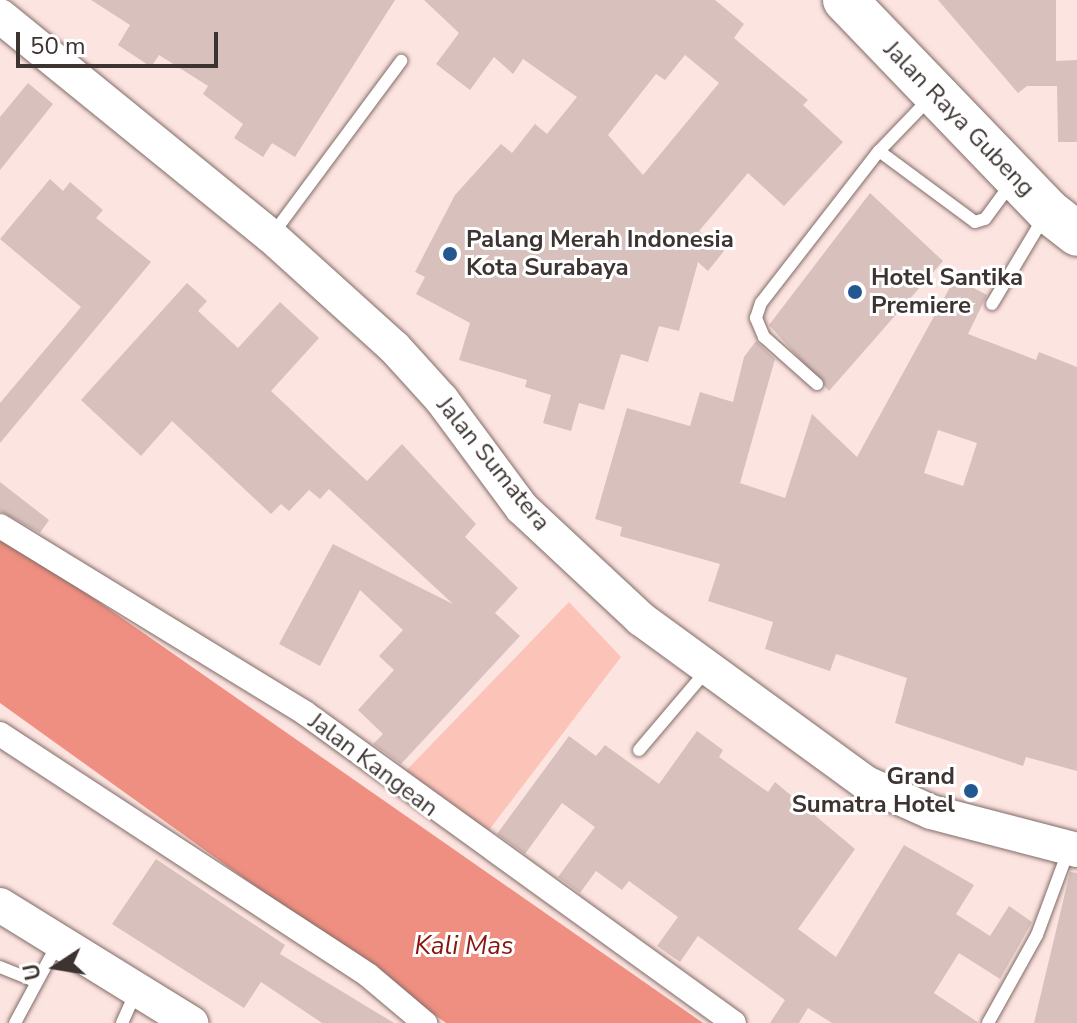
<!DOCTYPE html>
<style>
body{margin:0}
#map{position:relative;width:1077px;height:1023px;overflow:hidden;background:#fce4e0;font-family:"Nunito Sans",sans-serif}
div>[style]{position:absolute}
.green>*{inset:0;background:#fcc3b9}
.water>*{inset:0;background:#ef8f81}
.building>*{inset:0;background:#d8c1bd}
.roads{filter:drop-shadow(0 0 2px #816c68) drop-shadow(0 0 2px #816c68)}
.lane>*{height:12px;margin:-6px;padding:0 6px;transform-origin:6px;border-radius:6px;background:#fff}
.street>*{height:24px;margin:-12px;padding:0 12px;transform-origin:12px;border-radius:12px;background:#fff}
.secondary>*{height:34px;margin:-17px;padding:0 17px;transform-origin:17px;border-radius:17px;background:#fff}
.highway>*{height:44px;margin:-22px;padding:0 22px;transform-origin:22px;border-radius:22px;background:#fff}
.dots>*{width:22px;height:22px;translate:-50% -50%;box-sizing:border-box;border:4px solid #fff;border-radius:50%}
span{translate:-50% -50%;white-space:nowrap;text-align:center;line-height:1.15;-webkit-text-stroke:6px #fff;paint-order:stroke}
.street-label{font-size:24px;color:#3d3432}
.poi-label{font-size:24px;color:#3d3432;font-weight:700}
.left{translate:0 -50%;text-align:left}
.right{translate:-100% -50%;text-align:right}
.water-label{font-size:26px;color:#86160e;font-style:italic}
.north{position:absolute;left:16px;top:927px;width:80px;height:80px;-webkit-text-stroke:6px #fff;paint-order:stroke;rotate:258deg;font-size:22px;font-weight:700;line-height:32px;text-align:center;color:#3d3432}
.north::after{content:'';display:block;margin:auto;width:28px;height:36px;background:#3d3432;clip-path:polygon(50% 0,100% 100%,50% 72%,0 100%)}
.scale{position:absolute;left:16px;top:32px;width:202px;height:36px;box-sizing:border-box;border:4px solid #3d3432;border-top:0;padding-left:10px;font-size:24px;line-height:28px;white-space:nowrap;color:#3d3432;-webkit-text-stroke:6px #fff;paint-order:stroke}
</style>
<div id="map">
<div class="green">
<i style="clip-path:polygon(569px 602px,621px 657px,486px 834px,398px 779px)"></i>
</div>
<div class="water">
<i style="clip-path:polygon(0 533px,703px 1023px,446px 1023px,0 703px)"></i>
</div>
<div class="building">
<i style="clip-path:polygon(91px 0,395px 0,295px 157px,272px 143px,263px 157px,234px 138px,243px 124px,203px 94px,208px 86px,159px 55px,151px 67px,118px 45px,130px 25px)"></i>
<i style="clip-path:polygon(evenodd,424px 0,715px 0,744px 24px,734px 38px,808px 100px,803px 105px,843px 142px,784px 206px,748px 173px,699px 231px,724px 251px,708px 271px,698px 262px,679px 331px,659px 326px,648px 362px,621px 354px,604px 410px,579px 403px,571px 431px,543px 423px,551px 395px,525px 387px,527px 380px,459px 360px,470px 323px,416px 294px,425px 277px,415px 272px,455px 195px,501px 144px,512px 153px,535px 124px,547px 134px,577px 97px,523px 59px,513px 74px,494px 57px,470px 90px,436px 64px,459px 33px,424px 0,685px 55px,719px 83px,643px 175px,608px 135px,656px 74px,665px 80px,685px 55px)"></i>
<i style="clip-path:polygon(938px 0,1056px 0,1056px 61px,1077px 60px,1077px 142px,1058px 142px,1057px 86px,1027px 86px,1018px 93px)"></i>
<i style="clip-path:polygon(28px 83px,53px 104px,0 170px,0 117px)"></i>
<i style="clip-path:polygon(50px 179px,63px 191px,70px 182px,103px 210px,96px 218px,151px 262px,0 443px,0 403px,81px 307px,0 239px)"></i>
<i style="clip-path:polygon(870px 193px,943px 261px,829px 391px,769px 325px)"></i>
<i style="clip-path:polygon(evenodd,955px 278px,987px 295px,968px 334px,1036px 360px,1039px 352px,1077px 367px,1077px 771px,1026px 757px,1023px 766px,895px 723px,907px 678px,836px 654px,830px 671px,765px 649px,773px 622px,708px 601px,720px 564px,620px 536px,622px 527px,595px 519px,627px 408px,690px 426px,700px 392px,733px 402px,744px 357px,756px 341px,775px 359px,740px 483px,785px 498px,812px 414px,857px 457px,955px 278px,938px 430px,977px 443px,963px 486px,924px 473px,938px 430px)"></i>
<i style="clip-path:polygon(187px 283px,207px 301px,198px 311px,238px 348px,280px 302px,319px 338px,271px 391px,367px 481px,402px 444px,476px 524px,465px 537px,518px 588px,495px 613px,520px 636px,401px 764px,373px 744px,383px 734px,358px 710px,394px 670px,379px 656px,403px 630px,360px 590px,320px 666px,279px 644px,333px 544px,453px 604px,329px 489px,320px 499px,309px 490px,289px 511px,281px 504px,271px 514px,172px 421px,141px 456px,81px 400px)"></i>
<i style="clip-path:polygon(0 482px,49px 520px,40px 533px,0 511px)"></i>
<i style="clip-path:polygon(697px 731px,723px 750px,719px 757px,768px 792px,775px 782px,855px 849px,798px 929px,836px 957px,904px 845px,974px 885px,956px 914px,990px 936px,1009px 906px,1032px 922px,1000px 979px,959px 953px,934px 993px,979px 1023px,832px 1023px,808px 1008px,799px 1023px,770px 1023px,785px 1000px,698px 936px,680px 962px,657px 946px,678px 917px,629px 881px,622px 890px,596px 871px,580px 893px,558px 877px,595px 827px,562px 803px,525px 854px,497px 834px,569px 736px,596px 756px,605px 745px,659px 784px)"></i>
<i style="clip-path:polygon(156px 859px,285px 945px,280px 954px,394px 1023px,322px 1023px,261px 982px,244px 1008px,112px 924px)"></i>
<i style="clip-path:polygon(1070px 872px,1077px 873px,1077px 1023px,1034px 1023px)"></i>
</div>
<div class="roads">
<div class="lane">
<i style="left:930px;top:98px;width:74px;rotate:133.9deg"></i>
<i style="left:879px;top:151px;width:119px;rotate:36.5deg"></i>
<i style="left:975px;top:222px;width:10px;rotate:-17deg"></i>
<i style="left:985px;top:219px;width:42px;rotate:-53.7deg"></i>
<i style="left:272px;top:235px;width:217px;rotate:-53.4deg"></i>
<i style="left:992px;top:304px;width:101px;rotate:-59.1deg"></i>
<i style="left:817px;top:384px;width:71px;rotate:-138.4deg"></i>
<i style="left:764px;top:337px;width:21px;rotate:-113deg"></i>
<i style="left:756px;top:318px;width:16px;rotate:-72deg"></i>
<i style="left:761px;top:303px;width:192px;rotate:-52.2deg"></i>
<i style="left:639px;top:750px;width:105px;rotate:-49.6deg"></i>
<i style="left:0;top:967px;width:38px;rotate:22deg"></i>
<i style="left:15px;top:1023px;width:89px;rotate:-61.7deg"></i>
<i style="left:122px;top:1023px;width:34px;rotate:-66deg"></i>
<i style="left:988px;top:1023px;width:101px;rotate:-60.9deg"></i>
<i style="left:1037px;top:935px;width:92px;rotate:-69.6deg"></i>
</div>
<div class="street">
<i style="left:0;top:526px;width:358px;rotate:31.5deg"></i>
<i style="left:305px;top:713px;width:529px;rotate:35.85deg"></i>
<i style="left:0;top:734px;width:440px;rotate:33.2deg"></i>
<i style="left:368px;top:975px;width:75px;rotate:40.1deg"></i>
</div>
<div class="secondary">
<i style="left:0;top:16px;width:349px;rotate:39.1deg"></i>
<i style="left:271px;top:236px;width:166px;rotate:42.1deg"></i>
<i style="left:394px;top:347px;width:72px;rotate:47.8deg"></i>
<i style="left:442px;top:400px;width:134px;rotate:53.5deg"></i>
<i style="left:522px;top:508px;width:163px;rotate:43deg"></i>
<i style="left:641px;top:619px;width:278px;rotate:36.1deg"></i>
<i style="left:866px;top:783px;width:71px;rotate:24deg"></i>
<i style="left:931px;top:812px;width:151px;rotate:14.6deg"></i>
<i style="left:0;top:905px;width:225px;rotate:31.7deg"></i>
</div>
<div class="highway">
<i style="left:845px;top:0;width:293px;rotate:46.1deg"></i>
<i style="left:1048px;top:211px;width:37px;rotate:38deg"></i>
</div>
</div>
<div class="dots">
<i style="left:450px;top:254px;background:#235790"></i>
<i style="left:855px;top:292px;background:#235790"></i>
<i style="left:971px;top:791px;background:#235790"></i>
</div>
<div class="street-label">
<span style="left:959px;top:119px;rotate:46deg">Jalan Raya Gubeng</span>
<span style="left:493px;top:464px;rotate:51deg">Jalan Sumatera</span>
<span style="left:373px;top:765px;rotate:37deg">Jalan Kangean</span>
</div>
<div class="poi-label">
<span class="left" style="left:466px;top:254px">Palang Merah Indonesia<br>Kota Surabaya</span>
<span class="left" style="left:871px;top:292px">Hotel Santika<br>Premiere</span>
<span class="right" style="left:955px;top:791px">Grand<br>Sumatra Hotel</span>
</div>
<div class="water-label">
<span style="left:464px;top:946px">Kali Mas</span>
</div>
<div class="north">U</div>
<div class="scale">50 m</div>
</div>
